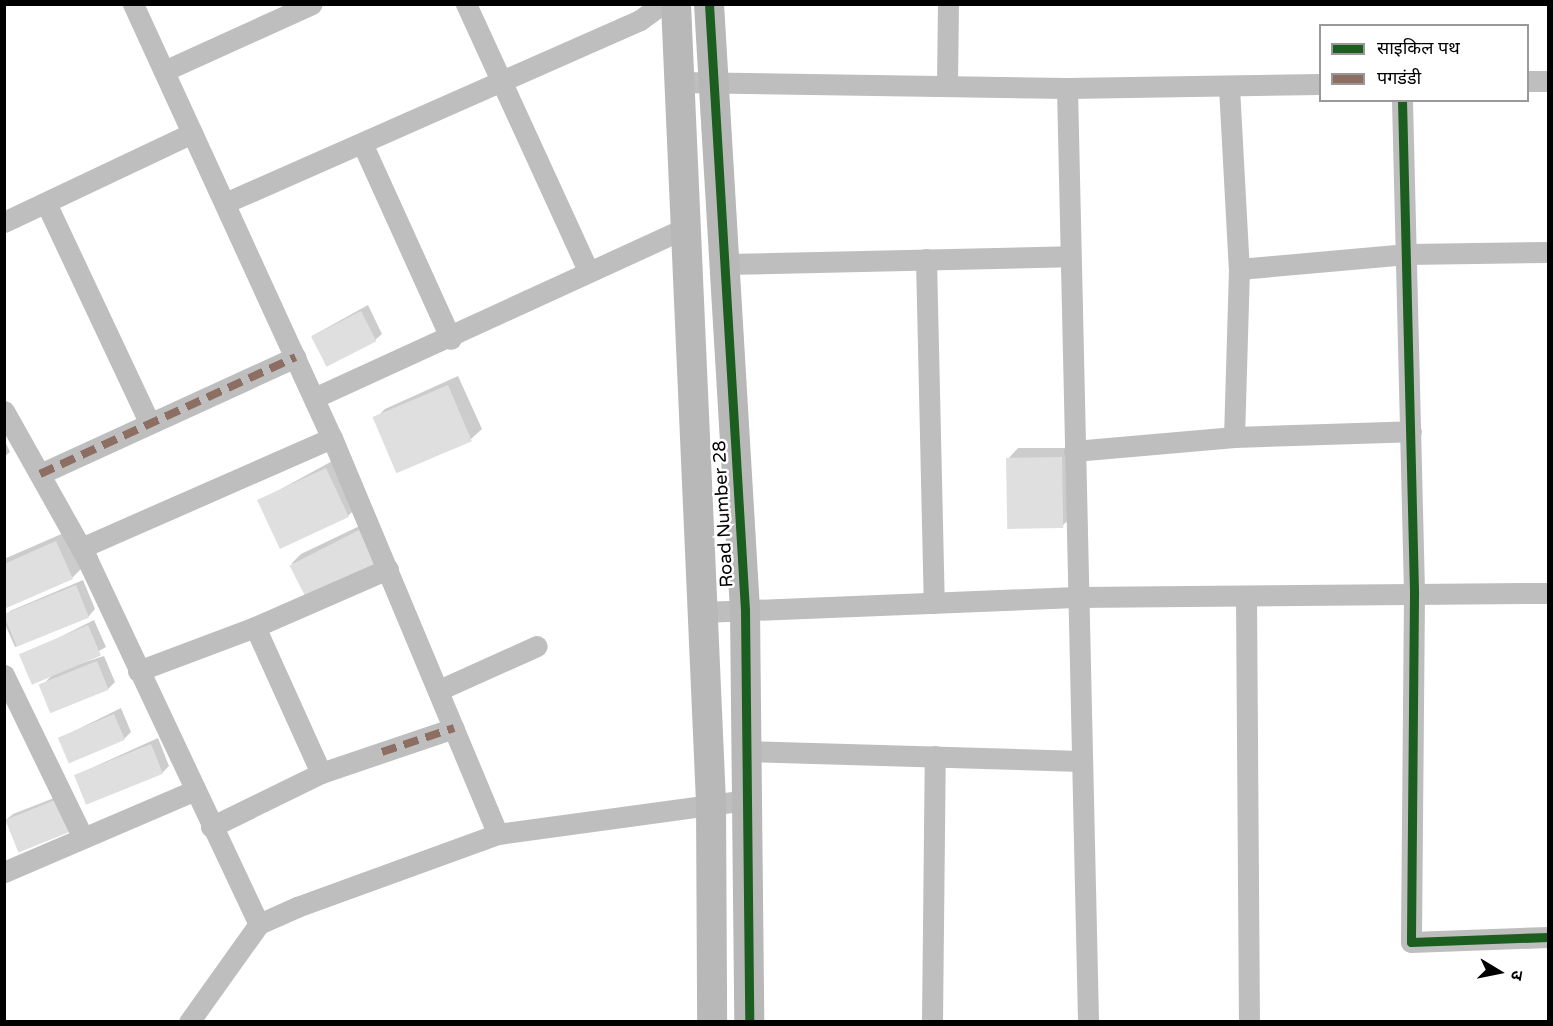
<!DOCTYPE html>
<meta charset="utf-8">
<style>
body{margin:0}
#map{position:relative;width:1553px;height:1026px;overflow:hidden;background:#fff;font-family:"Varela Round","Noto Sans Devanagari",sans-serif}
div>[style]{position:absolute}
.shadow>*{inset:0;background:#0003}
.building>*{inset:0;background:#dfdfdf;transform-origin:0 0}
.street>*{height:21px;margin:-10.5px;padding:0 10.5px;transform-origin:10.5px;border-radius:10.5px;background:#bebebe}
.secondary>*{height:30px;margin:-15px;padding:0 15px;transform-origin:15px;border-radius:15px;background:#b8b8b8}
.quiet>*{height:8px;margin-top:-4px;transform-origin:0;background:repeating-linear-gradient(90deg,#8d6e63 0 15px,transparent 0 23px)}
.cycleway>*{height:9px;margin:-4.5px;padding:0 4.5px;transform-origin:4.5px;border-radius:4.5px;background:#1b5e20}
span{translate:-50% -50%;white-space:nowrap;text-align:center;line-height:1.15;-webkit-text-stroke:5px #fff;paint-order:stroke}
.street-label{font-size:18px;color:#000}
.frame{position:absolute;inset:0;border:6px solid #000;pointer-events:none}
.legend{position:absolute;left:1319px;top:24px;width:210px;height:78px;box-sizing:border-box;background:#fff;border:2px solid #999;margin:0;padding:8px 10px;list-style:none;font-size:18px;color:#000}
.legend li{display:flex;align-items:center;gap:12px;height:30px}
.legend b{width:30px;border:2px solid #999}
.north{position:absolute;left:1469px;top:942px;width:60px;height:60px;-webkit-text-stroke:4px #fff;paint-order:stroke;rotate:100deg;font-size:16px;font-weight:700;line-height:24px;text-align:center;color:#000}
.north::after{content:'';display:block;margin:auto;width:21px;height:27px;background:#000;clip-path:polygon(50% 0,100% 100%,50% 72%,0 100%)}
</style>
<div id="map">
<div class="shadow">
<i style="clip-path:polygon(368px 305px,382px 334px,375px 340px,312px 336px)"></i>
<i style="clip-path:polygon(458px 376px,482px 429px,471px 439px,398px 472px,375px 419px,385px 409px)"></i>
<i style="clip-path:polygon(4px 439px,10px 452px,4px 457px)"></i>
<i style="clip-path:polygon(1018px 448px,1072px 448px,1073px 516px,1062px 526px,1008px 459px)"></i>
<i style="clip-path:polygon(336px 459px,358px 506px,348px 516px,259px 501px)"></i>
<i style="clip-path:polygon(370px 521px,385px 553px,291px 564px,301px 554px)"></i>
<i style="clip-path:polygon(66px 532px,82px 568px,72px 578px,4px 608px,4px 559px)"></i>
<i style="clip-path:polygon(83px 580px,95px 609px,89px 616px,15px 647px,4px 622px,10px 611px)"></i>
<i style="clip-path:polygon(94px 620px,106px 647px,70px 667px,104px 656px,115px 682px,108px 689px,41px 687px,52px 675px,22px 656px)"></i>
<i style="clip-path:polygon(121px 708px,131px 732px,124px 739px,60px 738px)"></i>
<i style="clip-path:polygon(158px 738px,169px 766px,162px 773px,76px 775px)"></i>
<i style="clip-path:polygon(67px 793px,79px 822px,6px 820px,13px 814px)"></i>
</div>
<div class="building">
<i style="left:361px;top:311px;width:34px;height:56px;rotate:63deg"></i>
<i style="left:448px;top:385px;width:61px;height:82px;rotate:67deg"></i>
<i style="left:1062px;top:457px;width:71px;height:56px;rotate:89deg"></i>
<i style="left:326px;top:468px;width:54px;height:76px;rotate:65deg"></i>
<i style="left:359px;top:530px;width:38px;height:78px;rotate:63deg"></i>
<i style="clip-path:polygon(56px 541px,73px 579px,4px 609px,4px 564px)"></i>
<i style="left:76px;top:585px;width:35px;height:78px;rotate:68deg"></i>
<i style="left:88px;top:625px;width:33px;height:75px;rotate:67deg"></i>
<i style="left:97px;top:661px;width:31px;height:63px;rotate:68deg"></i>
<i style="left:114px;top:714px;width:28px;height:61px;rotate:67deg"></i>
<i style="left:151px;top:744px;width:32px;height:83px;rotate:68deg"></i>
<i style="left:60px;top:798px;width:35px;height:59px;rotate:68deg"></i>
</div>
<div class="street">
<i style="left:133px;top:4px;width:477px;rotate:65.4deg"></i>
<i style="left:332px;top:438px;width:429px;rotate:67.3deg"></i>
<i style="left:466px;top:4px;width:293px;rotate:65.4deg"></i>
<i style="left:164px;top:71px;width:162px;rotate:-24.4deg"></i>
<i style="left:1528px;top:81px;width:20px"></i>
<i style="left:678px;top:82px;width:389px;rotate:0.9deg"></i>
<i style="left:1067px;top:88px;width:253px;rotate:-0.9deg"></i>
<i style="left:947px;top:84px;width:80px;rotate:-89.3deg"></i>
<i style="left:1229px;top:87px;width:182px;rotate:86.9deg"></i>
<i style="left:1239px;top:269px;width:168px;rotate:91.7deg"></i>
<i style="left:1067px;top:88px;width:934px;rotate:88.71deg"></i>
<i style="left:1402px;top:100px;width:494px;rotate:88.6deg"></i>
<i style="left:1414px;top:594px;width:348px;rotate:90.5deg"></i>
<i style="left:1411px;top:942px;width:137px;rotate:-2.1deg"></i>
<i style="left:362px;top:143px;width:215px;rotate:65.6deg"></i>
<i style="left:46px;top:203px;width:242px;rotate:64.8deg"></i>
<i style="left:225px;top:203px;width:454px;rotate:-23.8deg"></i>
<i style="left:640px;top:20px;width:27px;rotate:-36deg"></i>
<i style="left:4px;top:222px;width:208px;rotate:-25.3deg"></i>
<i style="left:926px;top:259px;width:344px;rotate:88.7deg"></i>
<i style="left:726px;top:264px;width:344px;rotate:-1.3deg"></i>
<i style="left:1239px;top:269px;width:169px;rotate:-5.1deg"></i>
<i style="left:1407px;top:254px;width:141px;rotate:-0.8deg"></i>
<i style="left:314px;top:398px;width:410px;rotate:-24.6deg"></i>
<i style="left:4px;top:411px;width:170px;rotate:60.7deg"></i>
<i style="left:87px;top:559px;width:403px;rotate:64.8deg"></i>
<i style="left:1074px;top:451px;width:161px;rotate:-5deg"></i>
<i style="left:1234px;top:437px;width:177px;rotate:-1.9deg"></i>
<i style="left:40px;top:474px;width:281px;rotate:-24.6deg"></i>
<i style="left:81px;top:548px;width:274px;rotate:-23.7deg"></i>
<i style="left:1246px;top:596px;width:426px;rotate:89.6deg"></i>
<i style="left:703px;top:612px;width:373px;rotate:-2.3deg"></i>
<i style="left:1076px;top:597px;width:472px;rotate:-0.5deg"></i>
<i style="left:138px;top:671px;width:125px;rotate:-20.6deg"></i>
<i style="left:4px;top:675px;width:181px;rotate:64.1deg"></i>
<i style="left:439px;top:690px;width:107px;rotate:-24.2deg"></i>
<i style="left:747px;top:751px;width:334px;rotate:1.7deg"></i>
<i style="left:321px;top:773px;width:140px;rotate:-18.7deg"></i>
<i style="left:211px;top:827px;width:123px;rotate:-26.1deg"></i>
<i style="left:321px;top:773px;width:160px;rotate:-114.3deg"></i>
<i style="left:255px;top:627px;width:145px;rotate:-23.6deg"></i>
<i style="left:4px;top:872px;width:206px;rotate:-23.2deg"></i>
<i style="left:189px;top:1022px;width:120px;rotate:-54.5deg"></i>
<i style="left:259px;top:924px;width:42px;rotate:-24.1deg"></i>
<i style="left:297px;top:907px;width:214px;rotate:-20deg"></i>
<i style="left:498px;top:834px;width:250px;rotate:-7.8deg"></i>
<i style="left:932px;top:1022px;width:266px;rotate:-89.4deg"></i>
</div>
<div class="secondary">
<i style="left:676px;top:4px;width:799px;rotate:87.49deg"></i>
<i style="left:711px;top:802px;width:220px;rotate:89.7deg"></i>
<i style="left:709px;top:4px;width:607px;rotate:86.6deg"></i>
<i style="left:745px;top:610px;width:412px;rotate:89.4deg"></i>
</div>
<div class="quiet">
<i style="left:40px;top:474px;width:281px;rotate:-24.6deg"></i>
<i style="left:382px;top:752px;width:76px;rotate:-18.4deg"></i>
</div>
<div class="cycleway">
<i style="left:709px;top:4px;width:607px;rotate:86.6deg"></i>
<i style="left:745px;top:610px;width:412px;rotate:89.4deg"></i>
<i style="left:1402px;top:100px;width:494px;rotate:88.6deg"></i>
<i style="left:1414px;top:594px;width:348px;rotate:90.5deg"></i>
<i style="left:1411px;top:942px;width:137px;rotate:-2.1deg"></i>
</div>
<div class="street-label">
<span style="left:723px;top:514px;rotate:-93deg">Road Number 28</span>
</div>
<div class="frame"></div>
<ul class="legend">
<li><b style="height:8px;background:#1b5e20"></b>साइकिल पथ</li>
<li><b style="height:8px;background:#8d6e63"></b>पगडंडी</li>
</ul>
<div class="north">उ</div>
</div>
